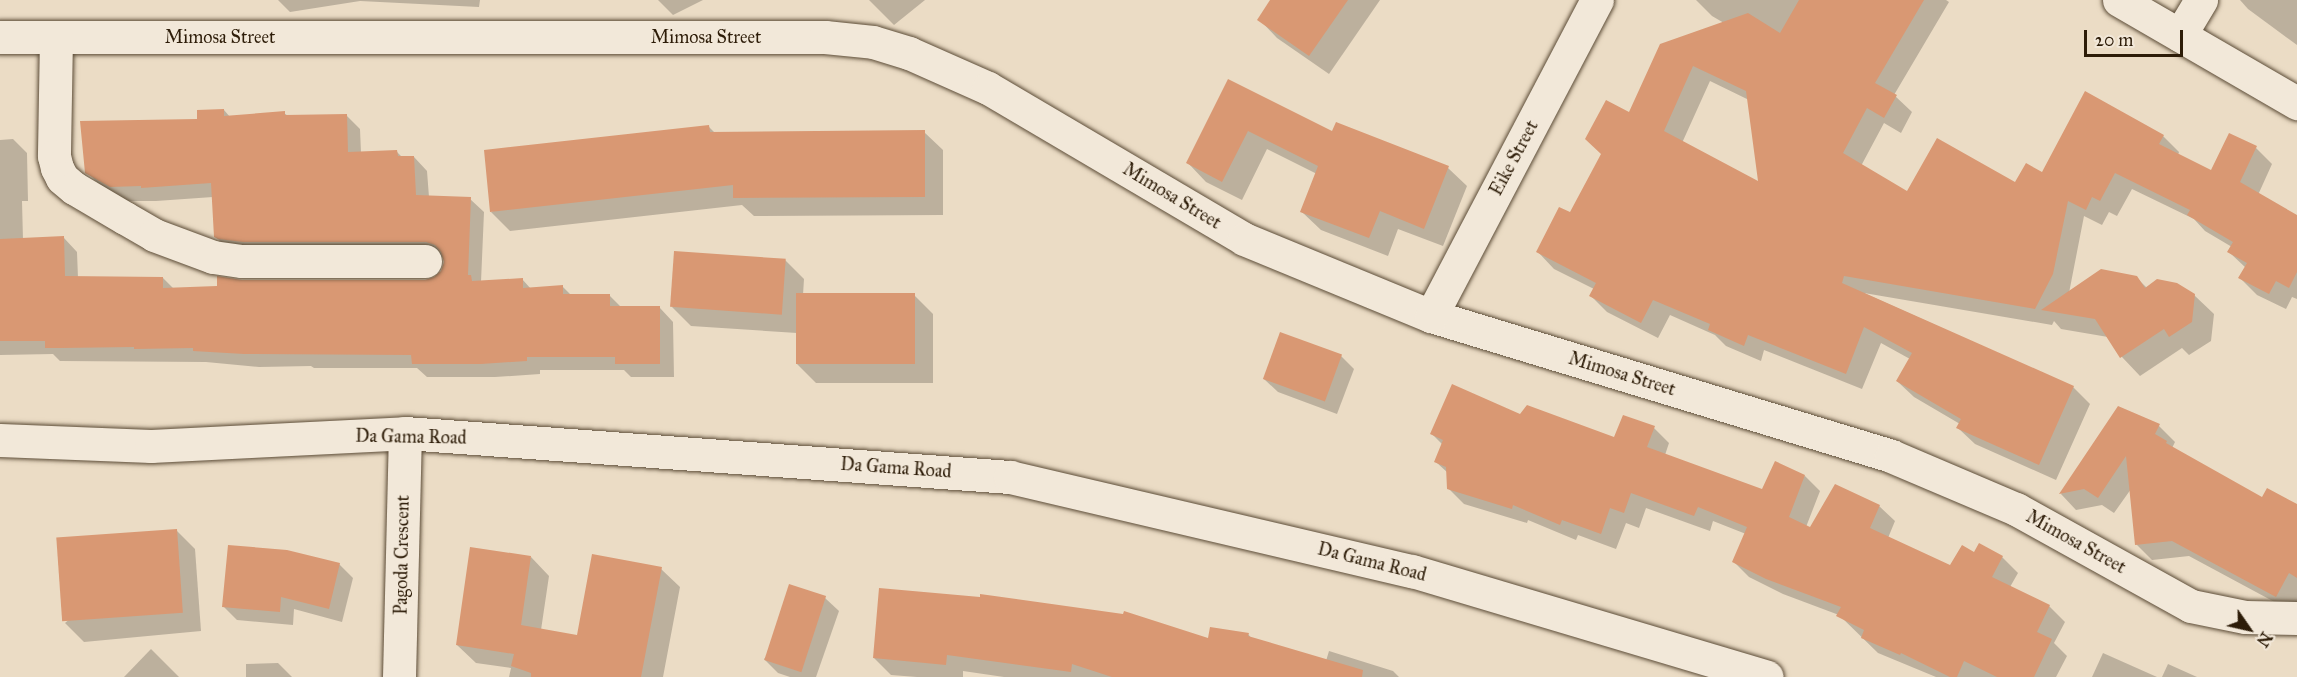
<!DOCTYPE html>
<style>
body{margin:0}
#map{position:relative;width:2297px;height:677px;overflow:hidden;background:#ebdcc5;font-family:"IM FELL Great Primer",serif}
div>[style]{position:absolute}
.shadow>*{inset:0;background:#0003}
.building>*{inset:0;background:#d99873;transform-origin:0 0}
.roads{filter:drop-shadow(0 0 2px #5c4c37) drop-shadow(0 0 2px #5c4c37)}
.minor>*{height:33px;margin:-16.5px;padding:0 16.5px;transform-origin:16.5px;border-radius:16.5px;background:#f2e8d9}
span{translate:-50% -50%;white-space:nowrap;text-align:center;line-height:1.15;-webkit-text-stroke:6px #f2e8d9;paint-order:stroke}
.street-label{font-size:18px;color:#2d1c08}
.north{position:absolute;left:2219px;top:599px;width:60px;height:60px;-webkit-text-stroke:4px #f2e8d9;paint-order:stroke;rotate:124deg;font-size:16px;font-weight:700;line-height:24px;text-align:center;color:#2d1c08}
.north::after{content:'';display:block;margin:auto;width:21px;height:27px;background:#2d1c08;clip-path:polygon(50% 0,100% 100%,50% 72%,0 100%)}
.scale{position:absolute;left:2084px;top:30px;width:99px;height:27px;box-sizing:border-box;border:3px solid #2d1c08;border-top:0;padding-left:8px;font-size:18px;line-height:21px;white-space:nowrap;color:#2d1c08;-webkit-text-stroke:4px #f2e8d9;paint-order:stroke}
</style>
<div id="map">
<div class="shadow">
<i style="clip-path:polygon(278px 0,480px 0,479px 7px,360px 1px,290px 12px)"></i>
<i style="clip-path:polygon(658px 0,703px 0,673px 15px)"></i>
<i style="clip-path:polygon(869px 0,925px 0,894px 25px)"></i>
<i style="clip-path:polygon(1272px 0,1380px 0,1329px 74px,1277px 38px,1259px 19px)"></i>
<i style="clip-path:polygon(evenodd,1696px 0,1946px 0,1949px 2px,1894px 95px,1912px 112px,1901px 133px,1884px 123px,1861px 166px,1907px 193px,2016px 184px,2163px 136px,2179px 152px,2178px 155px,2212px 172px,2256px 148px,2272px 164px,2258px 195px,2297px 219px,2297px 299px,2292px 297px,2286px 309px,2257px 295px,2240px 278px,2246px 268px,2229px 252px,2232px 247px,2205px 231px,2194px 219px,2132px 189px,2117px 216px,2109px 212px,2102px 225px,2084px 216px,2069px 293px,2136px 277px,2147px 288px,2194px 295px,2214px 314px,2211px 341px,2189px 355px,2182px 348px,2140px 376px,2122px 357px,2108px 337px,2061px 329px,2054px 321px,2052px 325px,1864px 293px,2073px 387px,2090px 404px,2056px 480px,1975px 444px,1958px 428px,1960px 424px,1914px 397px,1897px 381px,1910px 359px,1881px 343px,1862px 389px,1764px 350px,1761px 361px,1726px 346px,1715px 335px,1670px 315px,1658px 338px,1607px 312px,1591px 296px,1594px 289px,1554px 269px,1538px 252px,1571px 214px,1629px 114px,1724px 23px,1712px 16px,1696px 0,1710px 81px,1749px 100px,1760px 184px,1682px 143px,1710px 81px)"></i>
<i style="clip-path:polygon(2240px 0,2297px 0,2297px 45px,2248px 9px)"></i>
<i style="clip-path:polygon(1229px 81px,1333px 134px,1448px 168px,1467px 186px,1443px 246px,1398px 229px,1388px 256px,1321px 230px,1302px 212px,1317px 174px,1267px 149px,1242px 200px,1206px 182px,1188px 163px)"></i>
<i style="clip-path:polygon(224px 110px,230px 117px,284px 113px,288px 116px,346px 115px,360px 129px,361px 153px,397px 152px,403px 158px,414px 157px,427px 171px,429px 197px,470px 199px,484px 212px,481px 282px,522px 279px,531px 289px,562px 286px,571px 295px,610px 296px,622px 308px,660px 308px,673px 322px,674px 377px,631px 377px,624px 370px,540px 370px,540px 374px,495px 377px,427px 377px,417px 368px,314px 368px,311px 366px,259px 367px,206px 362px,60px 361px,53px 354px,0 355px,0 140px,13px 139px,27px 153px,28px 201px,22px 201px,23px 240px,64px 238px,77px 252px,78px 278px,163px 278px,174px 289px,219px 287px,242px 281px,425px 281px,435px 279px,443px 271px,445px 260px,440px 255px,258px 255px,230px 251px,216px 237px,213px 197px,156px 201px,125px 201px,101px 186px,87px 172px,81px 123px,199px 121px)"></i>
<i style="clip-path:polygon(708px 126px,716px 134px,924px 132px,943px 150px,943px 215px,754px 216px,742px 205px,510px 231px,491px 212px)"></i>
<i style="clip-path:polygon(785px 260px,804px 279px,803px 295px,914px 295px,933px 314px,933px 383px,816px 383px,797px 364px,797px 333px,691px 326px,672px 307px)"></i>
<i style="clip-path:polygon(1341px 356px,1354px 369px,1337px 414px,1278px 392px,1264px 379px)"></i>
<i style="clip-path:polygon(2119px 408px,2159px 426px,2175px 442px,2172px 448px,2263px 499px,2297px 506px,2297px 604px,2293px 612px,2189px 556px,2152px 560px,2136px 544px,2131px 489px,2114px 513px,2102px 505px,2076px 510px,2061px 494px)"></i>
<i style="clip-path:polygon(1521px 415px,1615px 439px,1654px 428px,1669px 443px,1665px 455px,1762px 491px,1805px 476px,1820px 491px,1806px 527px,1811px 529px,1879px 506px,1895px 521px,1888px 538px,1951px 567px,1975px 554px,2002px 557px,2018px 573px,2010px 587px,2049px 606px,2065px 622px,2054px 643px,2067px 656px,2056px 677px,1936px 677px,1878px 653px,1839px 615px,1783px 594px,1749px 577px,1733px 561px,1746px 534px,1713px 521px,1710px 531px,1646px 508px,1639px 528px,1626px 523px,1616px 549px,1578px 535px,1576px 540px,1528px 520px,1527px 523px,1464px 504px,1448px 488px,1448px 473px,1436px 462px,1443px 445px,1432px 434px)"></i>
<i style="clip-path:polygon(176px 530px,195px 549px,201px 631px,84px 642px,65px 623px)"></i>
<i style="clip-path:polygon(531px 557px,549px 576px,541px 630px,578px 637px,661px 569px,680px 587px,663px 677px,509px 677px,511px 668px,476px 663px,457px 645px)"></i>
<i style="clip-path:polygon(339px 564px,353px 578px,342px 622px,294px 609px,293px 625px,237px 620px,224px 607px)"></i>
<i style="clip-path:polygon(825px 598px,839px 611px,816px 677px,790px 677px,778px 673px,764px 659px)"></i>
<i style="clip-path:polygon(1248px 634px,1252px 639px,1326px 661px,1329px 651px,1393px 671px,1399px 677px,1004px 677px,963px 671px,963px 677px,917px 677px,891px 675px,874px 658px,1210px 640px)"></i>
<i style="clip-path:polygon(151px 649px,179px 677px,124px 677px)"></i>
<i style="clip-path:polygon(2103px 653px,2157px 677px,2092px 677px)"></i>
<i style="clip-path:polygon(278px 663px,292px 677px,246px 677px,246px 664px)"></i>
<i style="clip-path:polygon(2168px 664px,2197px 677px,2162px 677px)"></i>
</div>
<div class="building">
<i style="clip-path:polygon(1270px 0,1348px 0,1309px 56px,1257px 20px)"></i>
<i style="clip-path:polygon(evenodd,1799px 0,1924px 0,1875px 83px,1897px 95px,1884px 118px,1867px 108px,1843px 153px,1907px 191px,1937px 138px,2015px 182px,2026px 163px,2042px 172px,2085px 91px,2164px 135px,2159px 144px,2211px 170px,2229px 133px,2257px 146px,2240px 182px,2297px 215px,2297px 272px,2289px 288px,2276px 281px,2269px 294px,2238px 278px,2247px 263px,2227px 252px,2233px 242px,2187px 215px,2190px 210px,2115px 173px,2100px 201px,2092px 197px,2086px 210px,2068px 201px,2053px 274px,2035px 309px,1844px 276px,1842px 283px,2074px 386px,2039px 465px,1956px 428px,1961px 419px,1896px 381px,1912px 353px,1864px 327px,1846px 374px,1748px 335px,1744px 346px,1708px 330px,1710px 324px,1653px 300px,1641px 323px,1589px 296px,1596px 283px,1536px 252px,1559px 207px,1570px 212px,1601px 154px,1585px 139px,1606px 100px,1629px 112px,1660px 44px,1748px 13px,1780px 33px,1799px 0,1693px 66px,1746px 91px,1758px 181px,1664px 131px,1693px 66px)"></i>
<i style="clip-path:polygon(1228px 79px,1332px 131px,1336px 122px,1449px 166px,1424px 229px,1380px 211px,1369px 238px,1300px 212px,1318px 166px,1248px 131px,1222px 182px,1186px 163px)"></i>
<i style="clip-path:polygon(224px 109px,224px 116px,285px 111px,285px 115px,347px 114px,348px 152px,397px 150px,398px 156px,414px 156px,416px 195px,471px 197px,468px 275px,471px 275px,472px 281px,523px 278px,523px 288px,563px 285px,563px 294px,610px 294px,610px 306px,660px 306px,660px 364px,615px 364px,615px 357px,527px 357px,527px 361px,481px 364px,412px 364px,411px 355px,244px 354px,193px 351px,193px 348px,134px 349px,134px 347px,60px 348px,45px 348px,45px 341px,0 341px,0 239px,64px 236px,65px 276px,163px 277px,163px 288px,217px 286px,217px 276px,242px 280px,425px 280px,434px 277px,441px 271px,444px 262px,441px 252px,435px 245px,426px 242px,243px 242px,218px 239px,214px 237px,211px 183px,141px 188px,141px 186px,110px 187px,85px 173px,80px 121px,197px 119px,197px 110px)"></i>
<i style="clip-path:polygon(709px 125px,710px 132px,925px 130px,925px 197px,733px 198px,733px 185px,490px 212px,484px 150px)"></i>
<i style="left:674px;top:251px;width:112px;height:56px;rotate:4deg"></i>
<i style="clip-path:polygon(2101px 269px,2137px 276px,2145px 288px,2157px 279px,2177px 283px,2195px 294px,2192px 322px,2169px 337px,2164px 329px,2120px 358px,2095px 319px,2041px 310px)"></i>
<i style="left:796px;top:293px;width:119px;height:71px"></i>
<i style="left:1280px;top:332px;width:66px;height:50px;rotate:20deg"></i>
<i style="clip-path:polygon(1452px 384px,1520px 414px,1527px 405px,1614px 437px,1623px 415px,1655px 426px,1647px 447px,1762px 489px,1775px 461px,1805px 475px,1789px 517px,1810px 527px,1835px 484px,1880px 505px,1870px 528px,1950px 565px,1962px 545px,1974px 552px,1979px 543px,2003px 556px,1992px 577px,2050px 605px,2037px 632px,2052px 639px,2034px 677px,1997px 677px,1964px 661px,1957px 677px,1950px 677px,1901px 653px,1900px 655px,1861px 638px,1864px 630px,1836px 616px,1841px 607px,1766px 579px,1732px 562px,1747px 527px,1698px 507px,1694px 516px,1631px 493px,1624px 513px,1610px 508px,1601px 534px,1562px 520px,1560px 525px,1513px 505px,1512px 509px,1447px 489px,1446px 467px,1434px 462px,1443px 440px,1430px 434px)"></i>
<i style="clip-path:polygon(2118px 406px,2160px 424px,2155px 434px,2167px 441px,2166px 443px,2262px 497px,2267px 488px,2297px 504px,2297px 578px,2289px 573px,2276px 597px,2172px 541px,2135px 545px,2126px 456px,2098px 498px,2084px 489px,2059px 494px)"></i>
<i style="left:177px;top:529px;width:84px;height:121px;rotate:86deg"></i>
<i style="clip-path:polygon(228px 545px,287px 550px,340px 563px,329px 609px,281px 597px,280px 612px,222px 607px)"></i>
<i style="clip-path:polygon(470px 547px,531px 556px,521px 625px,577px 635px,592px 554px,662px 567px,641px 677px,531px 677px,531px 673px,511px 666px,514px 654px,456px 645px)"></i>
<i style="left:789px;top:584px;width:39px;height:80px;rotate:18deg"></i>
<i style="clip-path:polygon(879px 588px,980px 597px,980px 594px,1123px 614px,1124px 611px,1208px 638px,1210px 627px,1249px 633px,1248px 636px,1363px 670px,1362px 677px,1112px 677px,1072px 664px,1071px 672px,947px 655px,946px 665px,873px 658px)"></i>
</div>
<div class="roads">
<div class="minor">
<i style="left:2119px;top:0;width:206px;rotate:30.1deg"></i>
<i style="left:2180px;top:35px;width:41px;rotate:-59deg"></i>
<i style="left:0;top:37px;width:825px"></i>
<i style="left:825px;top:37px;width:48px;rotate:5.9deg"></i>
<i style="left:873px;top:42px;width:38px;rotate:17deg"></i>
<i style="left:909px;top:53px;width:86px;rotate:23.9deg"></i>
<i style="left:988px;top:88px;width:297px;rotate:30.5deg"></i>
<i style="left:1244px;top:239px;width:202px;rotate:22.4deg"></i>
<i style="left:1431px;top:316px;width:481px;rotate:16.9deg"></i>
<i style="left:1891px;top:456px;width:136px;rotate:23deg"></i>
<i style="left:2016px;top:509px;width:200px;rotate:29deg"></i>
<i style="left:2191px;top:606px;width:55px;rotate:11.5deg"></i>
<i style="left:2245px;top:617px;width:52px;rotate:1.1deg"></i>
<i style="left:56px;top:37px;width:119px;rotate:91deg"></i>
<i style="left:54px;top:156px;width:12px;rotate:76deg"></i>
<i style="left:57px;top:168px;width:11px;rotate:63deg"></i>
<i style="left:62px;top:178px;width:16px;rotate:40deg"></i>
<i style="left:74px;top:188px;width:59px;rotate:30.5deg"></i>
<i style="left:125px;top:218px;width:34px;rotate:30deg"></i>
<i style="left:154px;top:235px;width:63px;rotate:20.4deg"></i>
<i style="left:213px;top:257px;width:29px;rotate:8deg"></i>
<i style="left:242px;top:261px;width:183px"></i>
<i style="left:1431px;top:316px;width:357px;rotate:-62.3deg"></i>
<i style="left:0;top:440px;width:151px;rotate:2.3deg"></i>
<i style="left:151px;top:446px;width:254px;rotate:-2.9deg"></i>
<i style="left:405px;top:433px;width:607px;rotate:4.16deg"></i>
<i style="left:1010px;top:477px;width:413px;rotate:13.2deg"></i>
<i style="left:1412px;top:571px;width:370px;rotate:16.6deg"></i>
<i style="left:399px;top:677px;width:244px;rotate:-88.6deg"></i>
</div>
</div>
<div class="street-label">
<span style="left:220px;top:37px">Mimosa Street</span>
<span style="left:706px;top:37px">Mimosa Street</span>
<span style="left:1514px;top:158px;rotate:-62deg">Eike Street</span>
<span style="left:1172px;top:196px;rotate:31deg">Mimosa Street</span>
<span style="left:1622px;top:374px;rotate:17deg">Mimosa Street</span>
<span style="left:411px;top:437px;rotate:1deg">Da Gama Road</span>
<span style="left:896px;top:468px;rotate:4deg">Da Gama Road</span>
<span style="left:2076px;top:542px;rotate:29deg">Mimosa Street</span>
<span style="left:402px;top:555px;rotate:-89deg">Pagoda Crescent</span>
<span style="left:1372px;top:562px;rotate:14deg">Da Gama Road</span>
</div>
<div class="north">N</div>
<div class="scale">20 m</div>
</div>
